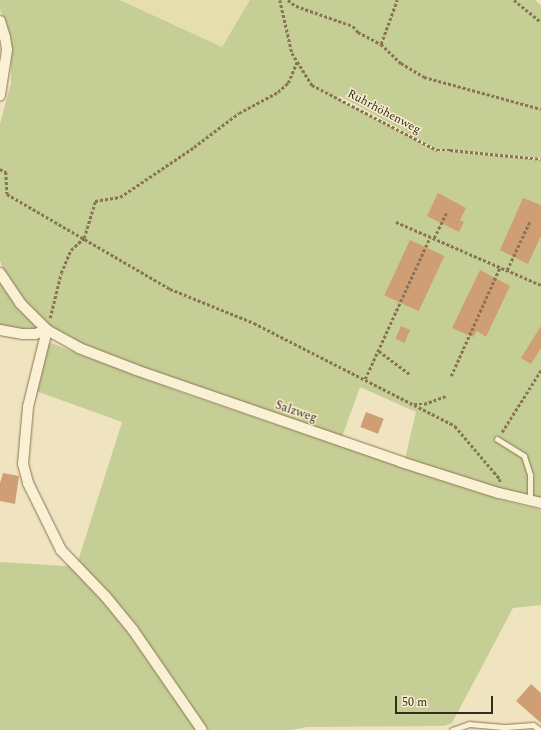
<!DOCTYPE html>
<meta charset="utf-8">
<style>
body{margin:0}
#map{position:relative;width:541px;height:730px;overflow:hidden;background:#f0e4c0;font-family:Spectral,serif}
div>[style]{position:absolute}
.farmland>*{inset:0;background:#e6dfad}
.green>*{inset:0;background:#c5ce94}
.building>*{inset:0;background:#d09e74;transform-origin:0 0}
.path>*{height:2.5px;margin-top:-1.25px;transform-origin:0;background:repeating-linear-gradient(90deg,#8a7457 0 3px,transparent 0 5px)}
.roads{filter:drop-shadow(0 0 1px #8a7457) drop-shadow(0 0 1px #8a7457)}
.service>*{height:5px;margin:-2.5px;padding:0 2.5px;transform-origin:2.5px;border-radius:2.5px;background:#faf0d4}
.minor>*{height:10px;margin:-5px;padding:0 5px;transform-origin:5px;border-radius:5px;background:#faf0d4}
span{translate:-50% -50%;white-space:nowrap;text-align:center;line-height:1.15;-webkit-text-stroke:3px #f7edd0;paint-order:stroke}
.street-label{font-size:12px;color:#392b1c}
.scale{position:absolute;left:395px;top:696px;width:98px;height:18px;box-sizing:border-box;border:2px solid #392b1c;border-top:0;padding-left:5px;font-size:12px;line-height:14px;white-space:nowrap;color:#392b1c;-webkit-text-stroke:3px #f7edd0;paint-order:stroke}
</style>
<div id="map">
<div class="farmland">
<i style="clip-path:polygon(121px 0,250px 0,222px 47px)"></i>
</div>
<div class="green">
<i style="clip-path:polygon(0 0,120px 0,222px 47px,250px 0,535px 0,541px 5px,541px 158px,437px 149px,340px 96px,337px 99px,436px 151px,450px 151px,541px 160px,541px 500px,528px 497px,405px 459px,416px 412px,360px 387px,342px 437px,66px 341px,46px 329px,7px 278px,0 261px,0 124px,11px 83px,11px 51px,6px 24px,0 10px)"></i>
<i style="clip-path:polygon(0 281px,17px 305px,38px 330px,0 328px)"></i>
<i style="clip-path:polygon(51px 343px,186px 394px,498px 499px,541px 510px,541px 605px,513px 608px,452px 723px,444px 726px,307px 727px,291px 730px,0 730px,0 562px,65px 566px,78px 561px,122px 422px,36px 391px,46px 345px)"></i>
</div>
<div class="building">
<i style="clip-path:polygon(438px 193px,466px 208px,460px 220px,464px 222px,459px 232px,427px 216px)"></i>
<i style="clip-path:polygon(523px 198px,541px 205px,541px 236px,528px 264px,500px 250px)"></i>
<i style="left:410px;top:240px;width:38px;height:61px;rotate:25deg"></i>
<i style="clip-path:polygon(480px 270px,510px 286px,486px 337px,477px 331px,473px 337px,452px 328px)"></i>
<i style="left:401px;top:326px;width:10px;height:14px;rotate:24deg"></i>
<i style="clip-path:polygon(541px 326px,541px 348px,531px 364px,521px 358px)"></i>
<i style="left:366px;top:412px;width:19px;height:16px;rotate:21deg"></i>
<i style="clip-path:polygon(3px 473px,19px 476px,15px 504px,0 501px,0 483px)"></i>
<i style="clip-path:polygon(531px 684px,541px 693px,541px 723px,516px 701px)"></i>
</div>
<div class="path">
<i style="left:280px;top:0;width:54px;rotate:77.2deg"></i>
<i style="left:292px;top:53px;width:38px;rotate:58deg"></i>
<i style="left:312px;top:85px;width:141px;rotate:27.5deg"></i>
<i style="left:437px;top:150px;width:13px"></i>
<i style="left:450px;top:150px;width:91px;rotate:5.6deg"></i>
<i style="left:288px;top:0;width:10px;rotate:37deg"></i>
<i style="left:296px;top:6px;width:60px;rotate:19.3deg"></i>
<i style="left:353px;top:26px;width:8px;rotate:50deg"></i>
<i style="left:358px;top:32px;width:26px;rotate:28deg"></i>
<i style="left:381px;top:44px;width:28px;rotate:44deg"></i>
<i style="left:401px;top:63px;width:27px;rotate:31deg"></i>
<i style="left:424px;top:77px;width:121px;rotate:15.3deg"></i>
<i style="left:514px;top:0;width:35px;rotate:39deg"></i>
<i style="left:381px;top:44px;width:47px;rotate:-70deg"></i>
<i style="left:0;top:169px;width:7px;rotate:27deg"></i>
<i style="left:6px;top:172px;width:22px;rotate:87deg"></i>
<i style="left:7px;top:194px;width:189px;rotate:30.2deg"></i>
<i style="left:170px;top:289px;width:91px;rotate:22deg"></i>
<i style="left:254px;top:323px;width:226px;rotate:27.1deg"></i>
<i style="left:455px;top:426px;width:70px;rotate:49.7deg"></i>
<i style="left:500px;top:479px;width:4px;rotate:90deg"></i>
<i style="left:396px;top:222px;width:158px;rotate:23.5deg"></i>
<i style="left:434px;top:238px;width:30px;rotate:-64deg"></i>
<i style="left:507px;top:270px;width:54px;rotate:-64.9deg"></i>
<i style="left:50px;top:318px;width:46px;rotate:-76.3deg"></i>
<i style="left:61px;top:273px;width:25px;rotate:-67deg"></i>
<i style="left:71px;top:250px;width:18px;rotate:-43deg"></i>
<i style="left:84px;top:238px;width:39px;rotate:-73deg"></i>
<i style="left:95px;top:201px;width:25px;rotate:-9deg"></i>
<i style="left:120px;top:197px;width:89px;rotate:-34deg"></i>
<i style="left:194px;top:147px;width:56px;rotate:-37.1deg"></i>
<i style="left:239px;top:113px;width:44px;rotate:-28.3deg"></i>
<i style="left:278px;top:92px;width:13px;rotate:-42deg"></i>
<i style="left:288px;top:83px;width:23px;rotate:-67deg"></i>
<i style="left:379px;top:351px;width:38px;rotate:37deg"></i>
<i style="left:451px;top:376px;width:120px;rotate:-65.8deg"></i>
<i style="left:365px;top:379px;width:156px;rotate:-65.4deg"></i>
<i style="left:414px;top:404px;width:10px"></i>
<i style="left:424px;top:404px;width:23px;rotate:-20deg"></i>
<i style="left:502px;top:432px;width:73px;rotate:-57.8deg"></i>
</div>
<div class="roads">
<div class="service">
<i style="left:497px;top:439px;width:32px;rotate:32deg"></i>
<i style="left:524px;top:456px;width:20px;rotate:72deg"></i>
<i style="left:530px;top:475px;width:25px;rotate:90deg"></i>
<i style="left:452px;top:730px;width:18px;rotate:-19deg"></i>
<i style="left:469px;top:724px;width:37px;rotate:5deg"></i>
<i style="left:506px;top:727px;width:27px;rotate:-4deg"></i>
<i style="left:533px;top:725px;width:9px;rotate:36deg"></i>
</div>
<div class="minor">
<i style="left:0;top:21px;width:17px;rotate:73deg"></i>
<i style="left:5px;top:37px;width:13px;rotate:81deg"></i>
<i style="left:7px;top:50px;width:46px;rotate:98.8deg"></i>
<i style="left:0;top:273px;width:36px;rotate:56deg"></i>
<i style="left:20px;top:303px;width:38px;rotate:45deg"></i>
<i style="left:47px;top:330px;width:37px;rotate:29deg"></i>
<i style="left:79px;top:348px;width:61px;rotate:21.1deg"></i>
<i style="left:136px;top:370px;width:281px;rotate:19.1deg"></i>
<i style="left:401px;top:462px;width:103px;rotate:17.6deg"></i>
<i style="left:499px;top:493px;width:43px;rotate:13.4deg"></i>
<i style="left:0;top:330px;width:22px;rotate:10deg"></i>
<i style="left:22px;top:334px;width:13px"></i>
<i style="left:35px;top:334px;width:13px;rotate:-18deg"></i>
<i style="left:47px;top:330px;width:79px;rotate:103.9deg"></i>
<i style="left:28px;top:407px;width:57px;rotate:95deg"></i>
<i style="left:23px;top:464px;width:20px;rotate:75deg"></i>
<i style="left:28px;top:483px;width:75px;rotate:63.8deg"></i>
<i style="left:61px;top:550px;width:65px;rotate:46.2deg"></i>
<i style="left:106px;top:597px;width:43px;rotate:50.7deg"></i>
<i style="left:133px;top:630px;width:121px;rotate:55.4deg"></i>
</div>
</div>
<div class="street-label">
<span style="left:384px;top:112px;rotate:28deg">Ruhrhöhenweg</span>
<span style="left:296px;top:412px;rotate:19deg">Salzweg</span>
</div>
<div class="scale">50 m</div>
</div>
